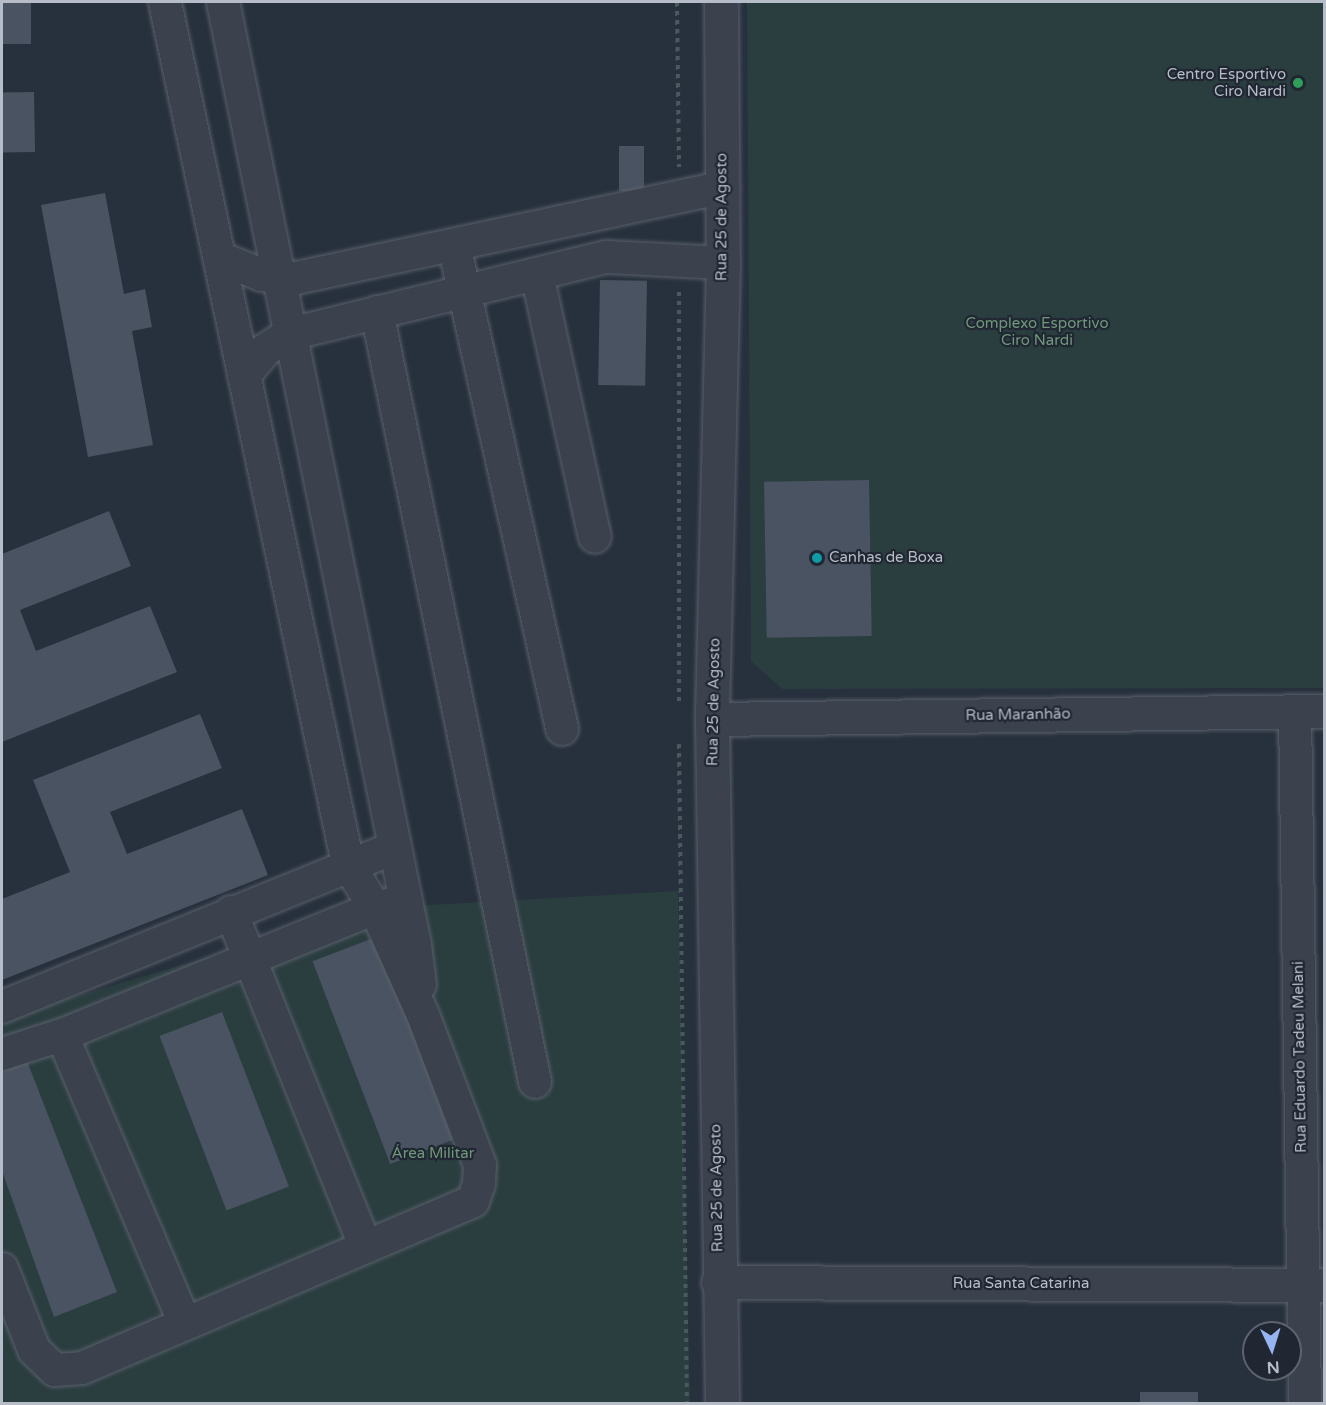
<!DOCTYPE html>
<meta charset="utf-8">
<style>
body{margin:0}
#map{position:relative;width:1326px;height:1405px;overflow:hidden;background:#27303d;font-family:"Varela Round",sans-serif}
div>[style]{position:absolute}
.green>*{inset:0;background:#2a3d3f}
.building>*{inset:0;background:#495361;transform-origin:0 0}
.path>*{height:4px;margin-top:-2px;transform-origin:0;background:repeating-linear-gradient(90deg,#495a5d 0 4.5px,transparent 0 9px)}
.roads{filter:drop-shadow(0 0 2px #59606b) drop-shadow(0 0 2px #59606b)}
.minor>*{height:32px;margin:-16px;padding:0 16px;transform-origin:16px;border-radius:16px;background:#3b424d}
.tertiary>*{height:33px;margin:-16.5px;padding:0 16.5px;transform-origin:16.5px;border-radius:16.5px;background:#3b424d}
.dots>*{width:16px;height:16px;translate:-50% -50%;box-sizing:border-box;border:3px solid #202732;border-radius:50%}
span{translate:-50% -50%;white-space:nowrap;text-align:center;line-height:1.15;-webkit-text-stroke:4.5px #202732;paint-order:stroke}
.poi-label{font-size:15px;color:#b7bdc8}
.right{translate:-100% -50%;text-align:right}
.left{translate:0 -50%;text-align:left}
.street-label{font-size:15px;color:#b7bdc8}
.park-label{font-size:15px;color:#70977b}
.frame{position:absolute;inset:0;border:3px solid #b7bdc8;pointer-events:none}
.north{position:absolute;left:1242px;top:1321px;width:60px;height:60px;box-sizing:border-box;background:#202732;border:2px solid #5c636e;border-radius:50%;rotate:176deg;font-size:16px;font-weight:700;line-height:24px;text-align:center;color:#b7bdc8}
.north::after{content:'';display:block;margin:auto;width:21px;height:27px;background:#96b4ef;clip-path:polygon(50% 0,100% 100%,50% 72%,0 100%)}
</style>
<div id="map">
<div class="green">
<i style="clip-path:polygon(747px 2px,1324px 2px,1324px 688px,782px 689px,751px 661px)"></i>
<i style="clip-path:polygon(678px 891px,690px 1403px,2px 1404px,2px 1018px,375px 908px)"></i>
</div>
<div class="building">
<i style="left:2px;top:2px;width:29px;height:42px"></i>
<i style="left:34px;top:92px;width:60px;height:32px;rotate:89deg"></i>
<i style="left:619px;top:146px;width:25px;height:45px"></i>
<i style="clip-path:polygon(105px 193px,124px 294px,145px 289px,152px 327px,132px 331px,153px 445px,88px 457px,41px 205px)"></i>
<i style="left:600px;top:280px;width:47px;height:105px;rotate:1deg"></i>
<i style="left:869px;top:480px;width:156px;height:105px;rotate:89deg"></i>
<i style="clip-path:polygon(109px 511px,131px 566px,20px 610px,36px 651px,150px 606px,177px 672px,2px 742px,2px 554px)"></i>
<i style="clip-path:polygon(200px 714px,222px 768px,110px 812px,127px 854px,242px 809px,268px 875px,2px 980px,2px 899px,70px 872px,33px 780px)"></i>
<i style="left:376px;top:937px;width:217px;height:68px;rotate:69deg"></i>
<i style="left:222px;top:1012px;width:187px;height:67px;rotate:69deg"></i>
<i style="clip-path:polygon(27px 1061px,117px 1292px,54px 1317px,2px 1171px,2px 1072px)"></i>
<i style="left:1198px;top:1392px;width:12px;height:58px;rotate:90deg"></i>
</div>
<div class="path">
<i style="left:677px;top:2px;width:165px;rotate:89.3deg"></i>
<i style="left:679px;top:701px;width:410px;rotate:-90deg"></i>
<i style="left:679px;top:744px;width:660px;rotate:89.31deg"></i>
</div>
<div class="roads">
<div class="minor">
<i style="left:223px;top:2px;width:962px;rotate:78.49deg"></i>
<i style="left:415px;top:945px;width:40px;rotate:82.9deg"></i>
<i style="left:454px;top:245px;width:496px;rotate:77.4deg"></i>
<i style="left:220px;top:258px;width:45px;rotate:22deg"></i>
<i style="left:262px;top:275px;width:34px;rotate:5deg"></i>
<i style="left:296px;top:278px;width:437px;rotate:-12deg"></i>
<i style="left:537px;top:274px;width:269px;rotate:77.6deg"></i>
<i style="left:377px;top:312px;width:786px;rotate:78.4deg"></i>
<i style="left:244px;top:376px;width:33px;rotate:-51deg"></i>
<i style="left:265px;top:350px;width:30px;rotate:-33deg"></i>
<i style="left:290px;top:334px;width:326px;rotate:-13.7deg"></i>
<i style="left:607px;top:257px;width:116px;rotate:3deg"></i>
<i style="left:1295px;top:711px;width:693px;rotate:89.17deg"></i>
<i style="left:231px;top:912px;width:361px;rotate:68.1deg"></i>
<i style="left:2px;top:1007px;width:423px;rotate:-22.1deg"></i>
<i style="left:62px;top:1035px;width:313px;rotate:66.9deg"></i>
<i style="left:2px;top:1054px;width:63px;rotate:-17.6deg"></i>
<i style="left:62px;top:1035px;width:338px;rotate:-22.1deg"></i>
<i style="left:375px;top:908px;width:21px;rotate:-14deg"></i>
<i style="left:2px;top:1269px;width:87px;rotate:68.4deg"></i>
<i style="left:34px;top:1350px;width:29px;rotate:44deg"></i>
<i style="left:55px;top:1370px;width:27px;rotate:-4deg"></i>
<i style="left:82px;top:1368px;width:425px;rotate:-23.1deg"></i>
<i style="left:473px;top:1201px;width:18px;rotate:-71deg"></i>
<i style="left:479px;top:1184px;width:19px;rotate:-87deg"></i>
<i style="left:480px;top:1165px;width:160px;rotate:-110.8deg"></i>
<i style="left:423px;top:1015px;width:117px;rotate:-114.2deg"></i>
<i style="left:375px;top:908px;width:52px;rotate:-121.5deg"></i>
<i style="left:348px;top:864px;width:881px;rotate:-101.99deg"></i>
</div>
<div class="tertiary">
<i style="left:721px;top:2px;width:261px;rotate:89.6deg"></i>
<i style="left:723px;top:263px;width:456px;rotate:91.4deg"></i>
<i style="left:712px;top:719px;width:685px;rotate:89.16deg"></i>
<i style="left:712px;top:719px;width:612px;rotate:-0.75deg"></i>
<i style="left:718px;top:1282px;width:606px;rotate:0.28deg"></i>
</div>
</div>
<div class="dots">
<i style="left:1298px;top:83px;background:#2e9e5b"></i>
<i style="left:817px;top:558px;background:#0f9aa8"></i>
</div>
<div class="poi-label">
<span class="right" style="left:1286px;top:83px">Centro Esportivo<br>Ciro Nardi</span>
<span class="left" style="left:829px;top:558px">Canhas de Boxa</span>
</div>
<div class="street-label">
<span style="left:722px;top:217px;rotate:-90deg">Rua 25 de Agosto</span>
<span style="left:714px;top:702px;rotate:-89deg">Rua 25 de Agosto</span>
<span style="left:1018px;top:715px;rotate:-1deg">Rua Maranhão</span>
<span style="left:1300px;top:1057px;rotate:-91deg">Rua Eduardo Tadeu Melani</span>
<span style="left:717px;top:1188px;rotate:-91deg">Rua 25 de Agosto</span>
<span style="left:1021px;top:1284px">Rua Santa Catarina</span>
</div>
<div class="park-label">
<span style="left:1037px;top:332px">Complexo Esportivo<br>Ciro Nardi</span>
<span style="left:433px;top:1154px">Área Militar</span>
</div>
<div class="frame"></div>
<div class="north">N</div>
</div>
